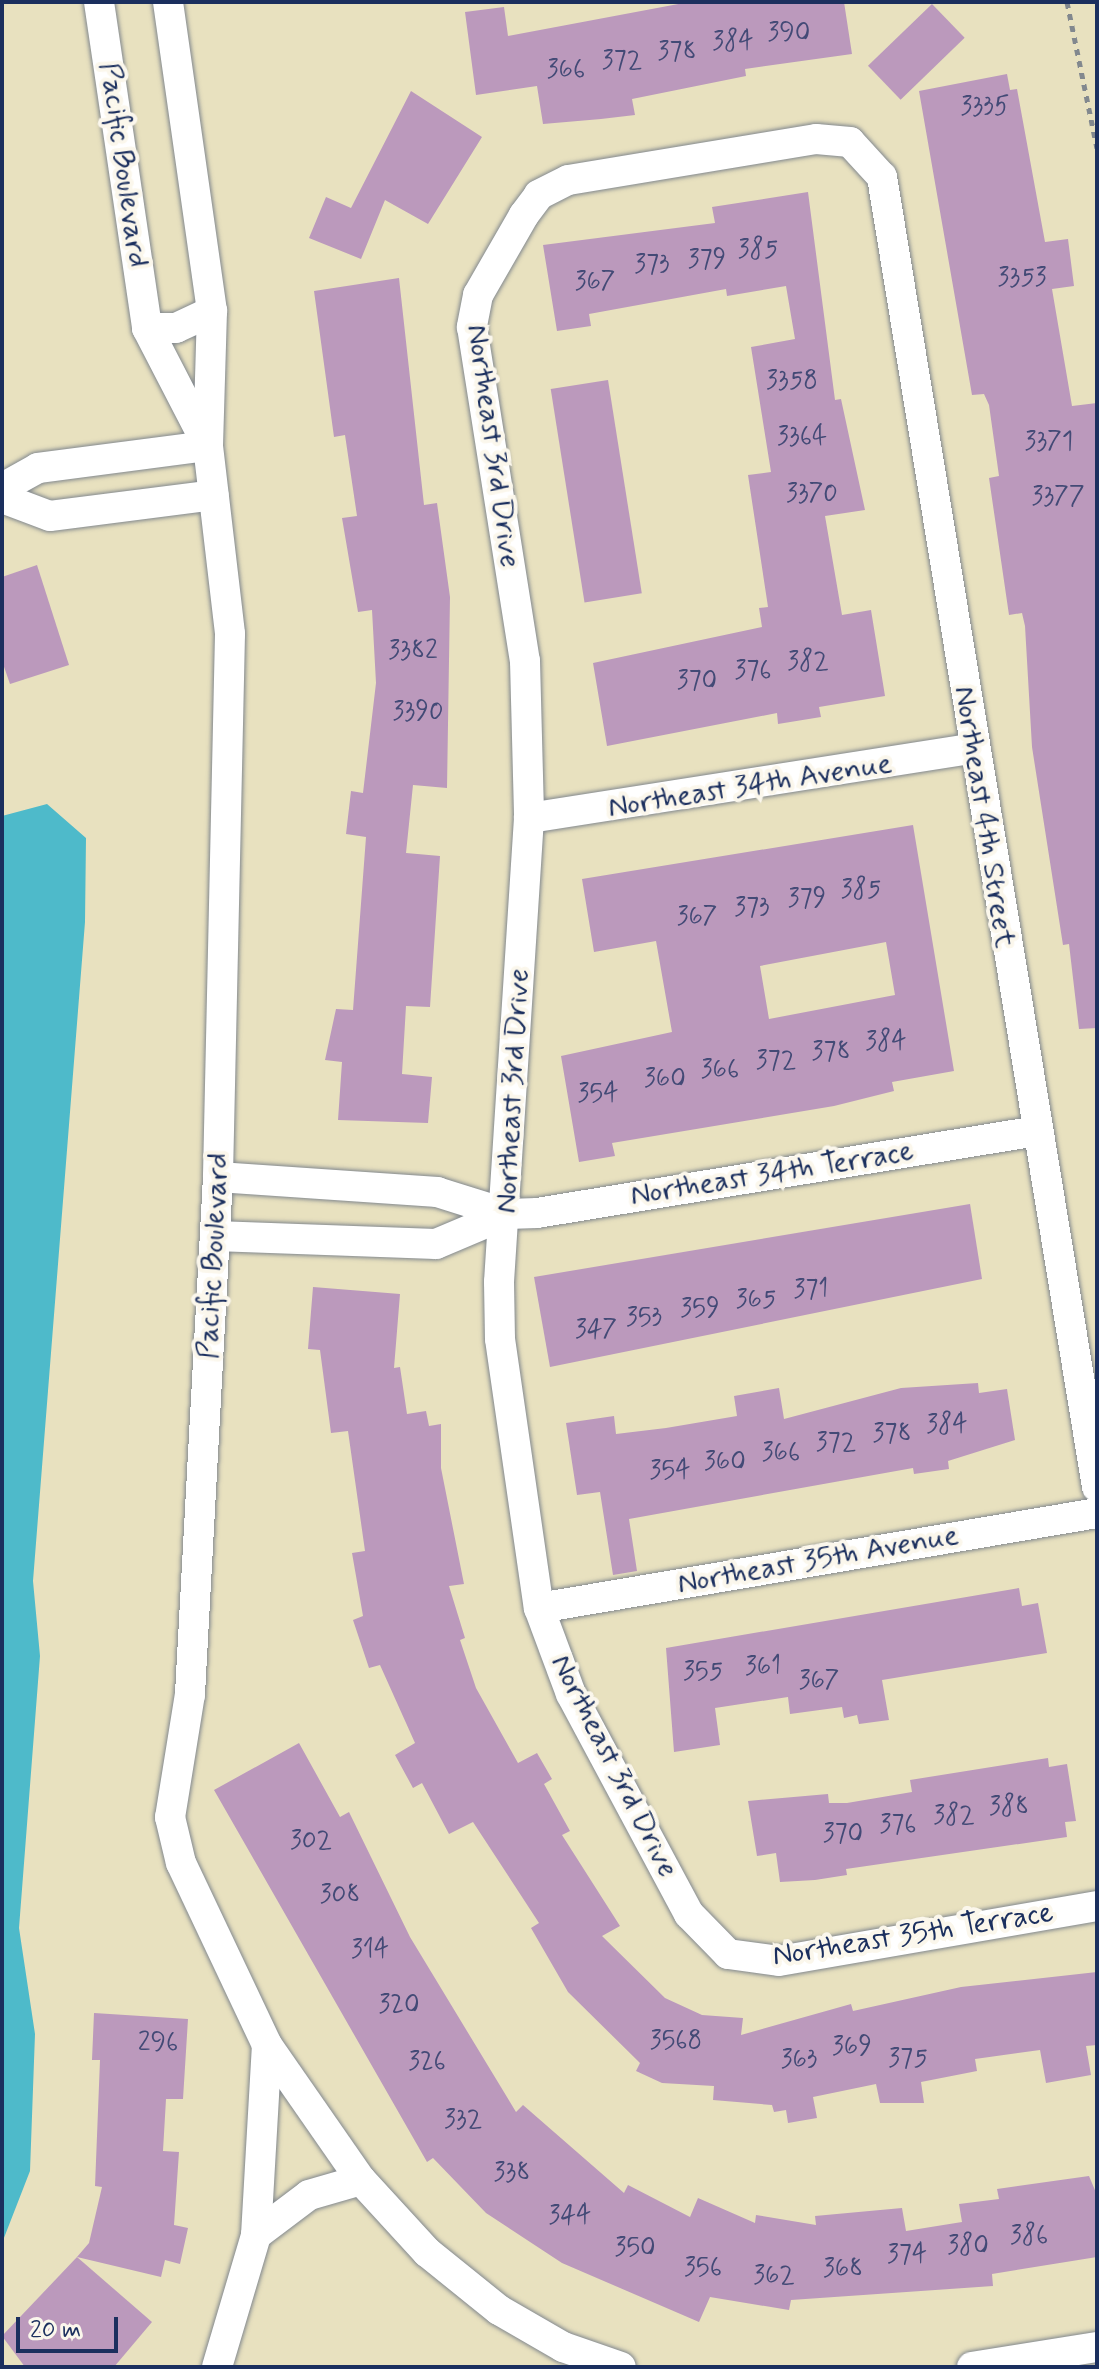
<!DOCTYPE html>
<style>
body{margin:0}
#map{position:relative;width:1099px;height:2369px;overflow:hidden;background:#e8e1bf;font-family:Mynerve,sans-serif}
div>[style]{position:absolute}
.water>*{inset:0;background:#4ebaca}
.building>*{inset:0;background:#bb99bc;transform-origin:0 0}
.path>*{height:5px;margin-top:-2.5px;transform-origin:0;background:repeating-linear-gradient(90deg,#82888e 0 6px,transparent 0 12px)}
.roads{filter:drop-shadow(0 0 2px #82888e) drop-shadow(0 0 2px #82888e)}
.street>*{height:30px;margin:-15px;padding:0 15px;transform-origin:15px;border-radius:15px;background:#fff}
span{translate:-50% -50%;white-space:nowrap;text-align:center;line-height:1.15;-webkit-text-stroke:8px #fbf7ec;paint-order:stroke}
.number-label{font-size:26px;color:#434a76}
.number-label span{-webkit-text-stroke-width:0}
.street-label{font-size:30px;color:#1b2f5e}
.frame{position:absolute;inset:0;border:4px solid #1b2f5e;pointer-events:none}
.scale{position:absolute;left:16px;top:2317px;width:102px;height:36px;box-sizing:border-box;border:4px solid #1b2f5e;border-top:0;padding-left:10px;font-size:24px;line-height:28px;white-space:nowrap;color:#1b2f5e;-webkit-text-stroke:6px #fbf7ec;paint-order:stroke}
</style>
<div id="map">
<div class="water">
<i style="clip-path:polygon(47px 804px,86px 838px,85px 922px,33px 1581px,40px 1656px,19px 1928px,35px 2034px,30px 2171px,2px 2243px,2px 816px)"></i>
</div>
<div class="building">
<i style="clip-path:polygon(689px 2px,844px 2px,852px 54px,745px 69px,746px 76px,632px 99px,635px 115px,601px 119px,543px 124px,537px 86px,476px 95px,465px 12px,504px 7px,508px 36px)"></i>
<i style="left:932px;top:4px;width:47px;height:89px;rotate:46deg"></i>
<i style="clip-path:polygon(1007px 74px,1010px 90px,1017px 89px,1045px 242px,1068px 239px,1074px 286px,1052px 289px,1072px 406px,1097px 403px,1097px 1028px,1079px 1029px,1069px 944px,1063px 945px,1032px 747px,1025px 626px,1022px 613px,1009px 615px,989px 478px,999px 476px,989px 405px,984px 394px,972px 395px,919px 91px)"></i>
<i style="clip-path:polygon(411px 91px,482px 137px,428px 224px,385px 200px,361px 259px,309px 238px,326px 197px,351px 208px)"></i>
<i style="clip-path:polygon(808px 192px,835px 400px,841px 399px,865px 510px,825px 516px,842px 615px,871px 610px,885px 696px,819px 707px,821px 717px,778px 724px,777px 713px,607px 746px,593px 663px,762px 627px,759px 608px,768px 607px,748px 475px,771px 472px,751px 347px,795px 339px,786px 286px,727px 296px,726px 289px,589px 314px,591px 326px,557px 331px,543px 245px,715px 223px,712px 207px)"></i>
<i style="clip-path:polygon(399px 278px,424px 505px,437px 503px,450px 597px,447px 788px,413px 785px,406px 853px,440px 856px,430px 1007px,406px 1006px,402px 1074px,432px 1077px,428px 1123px,338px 1120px,342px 1062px,325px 1060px,336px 1009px,353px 1010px,366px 837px,346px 834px,351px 791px,363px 793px,376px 683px,372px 610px,358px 612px,342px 518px,357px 516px,345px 435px,334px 437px,314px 291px)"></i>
<i style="left:608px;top:380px;width:216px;height:58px;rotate:81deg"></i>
<i style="clip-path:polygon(37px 565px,69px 665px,10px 684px,2px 661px,2px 577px)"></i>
<i style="clip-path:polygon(evenodd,913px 825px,954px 1071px,892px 1082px,894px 1091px,834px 1106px,612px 1143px,615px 1156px,579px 1162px,561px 1056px,672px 1032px,656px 941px,594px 952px,582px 879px,913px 825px,886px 942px,895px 995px,769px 1019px,760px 966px,886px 942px)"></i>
<i style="clip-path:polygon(970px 1204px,982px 1279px,550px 1367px,534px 1277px)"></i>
<i style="clip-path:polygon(313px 1287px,400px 1294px,394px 1368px,400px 1367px,407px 1414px,426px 1411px,429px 1426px,441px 1424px,441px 1468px,464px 1584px,449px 1586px,465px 1638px,460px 1640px,476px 1688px,518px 1763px,537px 1753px,552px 1779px,544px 1784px,570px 1831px,562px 1835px,620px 1926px,602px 1936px,665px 1998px,702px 2015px,743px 2018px,741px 2035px,851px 2004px,853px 2011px,961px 1987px,1097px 1972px,1097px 2045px,1086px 2046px,1091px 2075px,1046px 2083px,1040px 2050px,975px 2059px,977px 2071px,921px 2082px,924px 2103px,880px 2103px,876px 2084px,813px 2097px,817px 2118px,788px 2123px,786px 2110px,774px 2112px,772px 2105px,713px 2100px,714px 2086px,662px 2083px,636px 2071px,640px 2063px,568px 1992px,531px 1928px,539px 1923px,473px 1822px,449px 1834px,422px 1783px,413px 1788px,395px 1755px,415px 1743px,380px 1665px,369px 1668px,353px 1620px,363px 1616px,352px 1553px,365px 1551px,348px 1431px,331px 1433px,320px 1350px,308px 1349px)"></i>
<i style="clip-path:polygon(978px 1383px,979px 1393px,1007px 1389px,1015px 1440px,948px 1461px,949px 1469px,914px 1474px,913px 1468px,629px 1519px,637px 1571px,613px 1575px,600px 1492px,577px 1495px,566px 1423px,614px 1416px,616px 1434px,666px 1428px,737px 1416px,734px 1396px,779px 1388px,784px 1419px,901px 1388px)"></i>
<i style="clip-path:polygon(1019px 1588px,1022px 1606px,1038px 1603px,1047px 1653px,882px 1680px,889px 1720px,859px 1724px,857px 1715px,844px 1718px,842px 1707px,790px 1714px,788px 1697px,715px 1708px,720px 1745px,674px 1752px,666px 1648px)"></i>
<i style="clip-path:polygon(299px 1743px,340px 1817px,349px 1812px,410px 1937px,516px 2112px,523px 2105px,624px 2193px,628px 2185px,690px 2217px,698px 2198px,755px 2223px,756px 2215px,816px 2225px,815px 2216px,902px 2208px,906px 2231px,962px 2222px,959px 2204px,999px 2199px,997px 2189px,1089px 2176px,1097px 2195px,1097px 2257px,992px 2274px,993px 2286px,791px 2300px,789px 2310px,710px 2297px,699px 2322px,562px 2263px,486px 2213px,433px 2158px,427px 2162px,214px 1790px)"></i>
<i style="clip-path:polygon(1048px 1758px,1049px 1767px,1067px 1764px,1076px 1821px,1065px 1822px,1067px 1837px,846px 1869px,847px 1875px,815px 1880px,780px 1882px,776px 1853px,757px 1856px,748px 1801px,828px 1794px,829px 1803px,847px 1803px,912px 1792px,910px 1780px)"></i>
<i style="clip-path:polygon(94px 2013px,188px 2019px,183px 2099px,166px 2099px,163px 2151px,179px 2152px,174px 2225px,188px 2228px,180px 2264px,165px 2260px,161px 2277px,77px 2257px,89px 2243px,102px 2187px,95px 2186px,100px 2060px,92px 2060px)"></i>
<i style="clip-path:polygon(77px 2257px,152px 2322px,114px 2367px,25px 2367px,2px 2336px)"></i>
</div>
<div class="path">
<i style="left:1067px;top:2px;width:149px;rotate:78.4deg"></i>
</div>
<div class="roads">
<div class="street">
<i style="left:99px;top:2px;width:330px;rotate:81.6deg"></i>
<i style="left:147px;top:328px;width:131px;rotate:62.7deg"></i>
<i style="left:168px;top:2px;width:312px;rotate:81.9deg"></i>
<i style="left:212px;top:311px;width:135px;rotate:91.7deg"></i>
<i style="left:208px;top:446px;width:189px;rotate:83.3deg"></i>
<i style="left:230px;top:634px;width:543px;rotate:91.27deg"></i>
<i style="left:218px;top:1177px;width:518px;rotate:93.1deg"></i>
<i style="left:190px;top:1694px;width:125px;rotate:99.2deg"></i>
<i style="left:170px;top:1817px;width:47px;rotate:76.6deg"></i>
<i style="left:181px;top:1863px;width:201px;rotate:64.7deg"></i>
<i style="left:147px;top:328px;width:29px"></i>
<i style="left:176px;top:328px;width:40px;rotate:-25deg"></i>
<i style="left:2px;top:488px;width:41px;rotate:-29.1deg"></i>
<i style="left:38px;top:468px;width:171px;rotate:-7.4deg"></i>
<i style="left:2px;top:498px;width:51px;rotate:20.6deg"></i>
<i style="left:50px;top:516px;width:165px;rotate:-7.3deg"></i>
<i style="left:529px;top:818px;width:448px;rotate:-8.9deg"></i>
<i style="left:218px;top:1177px;width:220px;rotate:3.9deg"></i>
<i style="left:437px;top:1192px;width:73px;rotate:17.4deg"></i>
<i style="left:507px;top:1214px;width:30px;rotate:-2deg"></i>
<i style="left:537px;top:1213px;width:507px;rotate:-9.31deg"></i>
<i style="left:215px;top:1236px;width:221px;rotate:2.1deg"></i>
<i style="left:436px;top:1244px;width:77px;rotate:-22.9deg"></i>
<i style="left:1097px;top:1487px;width:1328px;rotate:-99.32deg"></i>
<i style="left:882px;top:177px;width:47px;rotate:-132.4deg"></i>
<i style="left:850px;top:142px;width:34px;rotate:-175deg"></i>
<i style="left:816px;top:139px;width:251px;rotate:170.6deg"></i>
<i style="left:568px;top:180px;width:33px;rotate:153deg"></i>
<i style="left:539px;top:195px;width:25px;rotate:127deg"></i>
<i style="left:524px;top:215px;width:92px;rotate:119.9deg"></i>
<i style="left:478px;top:295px;width:33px;rotate:101deg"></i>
<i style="left:472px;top:327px;width:338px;rotate:81deg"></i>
<i style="left:525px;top:661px;width:157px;rotate:88.5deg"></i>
<i style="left:529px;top:818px;width:465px;rotate:93.7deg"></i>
<i style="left:499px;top:1282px;width:57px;rotate:89deg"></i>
<i style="left:500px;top:1339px;width:272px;rotate:81.8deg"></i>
<i style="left:539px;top:1608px;width:92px;rotate:69.6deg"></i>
<i style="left:571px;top:1694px;width:250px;rotate:61.8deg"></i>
<i style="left:689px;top:1914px;width:56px;rotate:45.7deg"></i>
<i style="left:728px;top:1954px;width:51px;rotate:7.8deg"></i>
<i style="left:779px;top:1961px;width:323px;rotate:-9.8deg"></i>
<i style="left:539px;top:1608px;width:566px;rotate:-9.66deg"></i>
<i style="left:256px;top:2235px;width:66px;rotate:-37deg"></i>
<i style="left:309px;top:2195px;width:54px;rotate:-16.1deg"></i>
<i style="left:217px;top:2367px;width:138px;rotate:-73.5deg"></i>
<i style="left:256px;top:2235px;width:190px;rotate:-86.7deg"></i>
<i style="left:267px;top:2045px;width:165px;rotate:55.2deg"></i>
<i style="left:361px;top:2180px;width:98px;rotate:47.5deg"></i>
<i style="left:427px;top:2252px;width:92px;rotate:38.9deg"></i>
<i style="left:499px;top:2310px;width:74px;rotate:30deg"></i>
<i style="left:563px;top:2347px;width:61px;rotate:19deg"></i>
<i style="left:972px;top:2367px;width:127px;rotate:-9.1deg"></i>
</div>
</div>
<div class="number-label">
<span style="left:789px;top:34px">390</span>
<span style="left:733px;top:43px">384</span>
<span style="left:677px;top:53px">378</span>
<span style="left:622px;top:62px">372</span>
<span style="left:566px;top:71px">366</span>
<span style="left:985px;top:108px">3335</span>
<span style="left:758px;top:251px">385</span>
<span style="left:707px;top:261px">379</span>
<span style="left:652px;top:266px">373</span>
<span style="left:1022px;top:279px">3353</span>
<span style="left:595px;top:283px">367</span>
<span style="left:792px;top:382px">3358</span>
<span style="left:802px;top:438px">3364</span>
<span style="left:1049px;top:443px">3371</span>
<span style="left:812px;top:495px">3370</span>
<span style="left:1058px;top:498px">3377</span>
<span style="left:413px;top:652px">3382</span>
<span style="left:808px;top:663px">382</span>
<span style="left:753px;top:672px">376</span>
<span style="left:697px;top:682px">370</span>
<span style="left:418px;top:713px">3390</span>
<span style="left:861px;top:891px">385</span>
<span style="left:807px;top:900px">379</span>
<span style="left:752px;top:909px">373</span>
<span style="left:697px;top:918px">367</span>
<span style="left:886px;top:1043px">384</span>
<span style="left:831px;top:1053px">378</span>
<span style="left:776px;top:1062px">372</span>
<span style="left:720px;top:1071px">366</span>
<span style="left:665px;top:1080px">360</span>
<span style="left:598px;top:1095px">354</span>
<span style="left:811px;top:1291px">371</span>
<span style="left:756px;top:1301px">365</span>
<span style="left:700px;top:1310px">359</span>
<span style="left:644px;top:1319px">353</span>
<span style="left:596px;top:1331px">347</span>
<span style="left:947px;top:1426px">384</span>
<span style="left:892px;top:1435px">378</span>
<span style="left:836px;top:1444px">372</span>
<span style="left:781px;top:1454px">366</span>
<span style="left:725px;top:1463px">360</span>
<span style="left:670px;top:1472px">354</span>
<span style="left:763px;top:1668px">361</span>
<span style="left:703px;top:1673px">355</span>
<span style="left:819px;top:1682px">367</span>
<span style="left:1009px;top:1808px">388</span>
<span style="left:954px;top:1817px">382</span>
<span style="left:898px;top:1826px">376</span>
<span style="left:843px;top:1835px">370</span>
<span style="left:311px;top:1842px">302</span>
<span style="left:340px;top:1896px">308</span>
<span style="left:370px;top:1951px">314</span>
<span style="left:399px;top:2006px">320</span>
<span style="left:676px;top:2042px">3568</span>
<span style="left:158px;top:2044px">296</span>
<span style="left:852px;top:2048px">369</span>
<span style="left:908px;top:2060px">375</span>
<span style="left:799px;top:2061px">363</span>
<span style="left:427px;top:2063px">326</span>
<span style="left:463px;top:2121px">332</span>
<span style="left:512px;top:2174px">338</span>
<span style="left:570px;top:2217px">344</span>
<span style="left:1029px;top:2237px">386</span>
<span style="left:968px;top:2247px">380</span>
<span style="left:635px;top:2249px">350</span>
<span style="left:907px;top:2256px">374</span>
<span style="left:703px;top:2269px">356</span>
<span style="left:843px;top:2270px">368</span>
<span style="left:774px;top:2277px">362</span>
</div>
<div class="street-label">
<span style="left:123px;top:165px;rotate:82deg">Pacific Boulevard</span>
<span style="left:493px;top:446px;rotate:82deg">Northeast 3rd Drive</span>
<span style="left:750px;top:786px;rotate:-9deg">Northeast 34th Avenue</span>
<span style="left:984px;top:817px;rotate:81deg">Northeast 4th Street</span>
<span style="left:513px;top:1091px;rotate:-87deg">Northeast 3rd Drive</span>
<span style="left:772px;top:1174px;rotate:-9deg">Northeast 34th Terrace</span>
<span style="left:214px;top:1256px;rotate:-87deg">Pacific Boulevard</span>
<span style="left:818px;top:1560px;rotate:-10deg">Northeast 35th Avenue</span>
<span style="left:614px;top:1766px;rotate:63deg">Northeast 3rd Drive</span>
<span style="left:913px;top:1935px;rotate:-9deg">Northeast 35th Terrace</span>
</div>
<div class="frame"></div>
<div class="scale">20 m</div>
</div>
